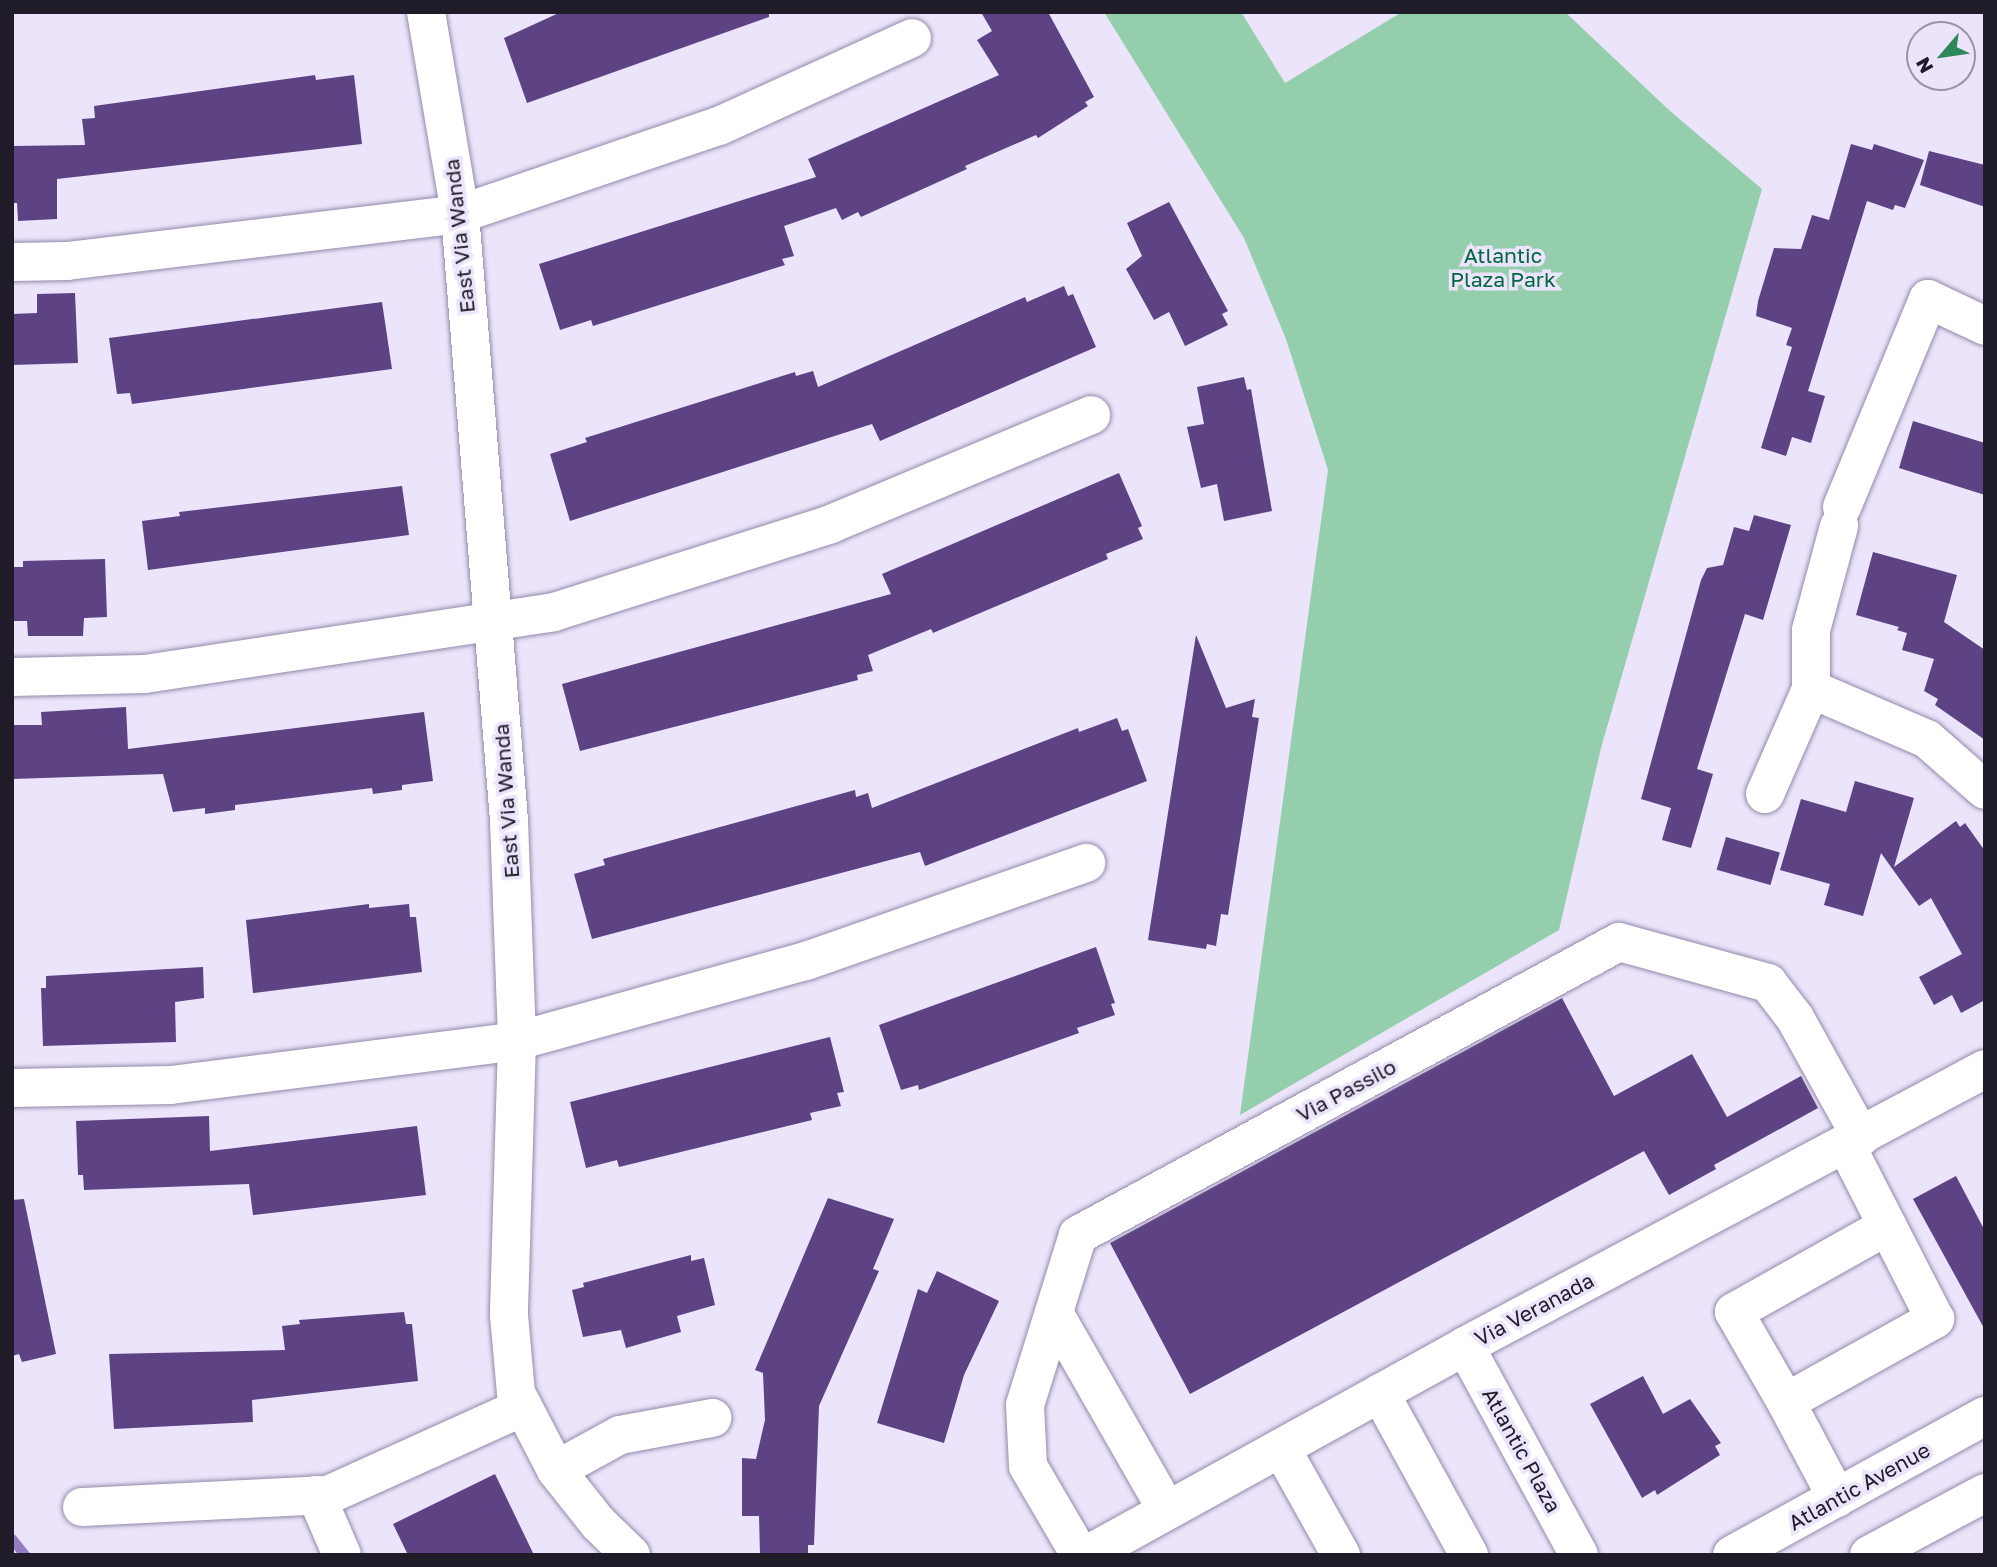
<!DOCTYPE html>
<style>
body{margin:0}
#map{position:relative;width:1997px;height:1567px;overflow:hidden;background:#ebe4fa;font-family:"Golos Text",sans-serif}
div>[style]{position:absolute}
.green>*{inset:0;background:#95ceac}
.stream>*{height:10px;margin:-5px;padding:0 5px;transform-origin:5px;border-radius:5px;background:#967dc2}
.building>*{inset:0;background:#5d4383;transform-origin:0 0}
.roads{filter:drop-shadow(0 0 2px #9489aa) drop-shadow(0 0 2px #9489aa)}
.minor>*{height:38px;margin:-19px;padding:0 19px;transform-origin:19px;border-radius:19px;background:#fff}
.major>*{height:38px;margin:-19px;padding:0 19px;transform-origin:19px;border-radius:19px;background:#fff}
span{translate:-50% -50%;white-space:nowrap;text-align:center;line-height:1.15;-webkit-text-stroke:7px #ebe4fa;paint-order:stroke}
.street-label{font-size:21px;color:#1f1b28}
.park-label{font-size:21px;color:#00683f}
.frame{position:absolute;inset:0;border:14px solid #1f1b28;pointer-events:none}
.north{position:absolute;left:1906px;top:21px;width:70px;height:70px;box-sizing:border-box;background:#ebe4fa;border:2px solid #9994a6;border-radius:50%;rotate:241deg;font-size:19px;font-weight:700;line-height:28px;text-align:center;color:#1f1b28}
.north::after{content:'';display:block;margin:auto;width:24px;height:32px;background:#2e865b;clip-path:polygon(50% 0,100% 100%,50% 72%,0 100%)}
</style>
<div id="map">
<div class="green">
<i style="clip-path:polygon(1104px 12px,1241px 12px,1285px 83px,1402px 12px,1565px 12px,1670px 111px,1762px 189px,1601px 748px,1559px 930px,1240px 1115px,1328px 470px,1286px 339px,1244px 238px)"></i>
</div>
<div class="stream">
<i style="left:12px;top:1539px;width:21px;rotate:51deg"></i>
</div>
<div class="building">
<i style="clip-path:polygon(561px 12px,769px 12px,769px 17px,527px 103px,504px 38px)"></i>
<i style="clip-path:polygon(981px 12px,1048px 12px,1094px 97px,1085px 102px,1088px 106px,1038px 138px,1036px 135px,965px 166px,967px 169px,861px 217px,858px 212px,842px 220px,836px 208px,784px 226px,794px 256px,782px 259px,785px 265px,593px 326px,591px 320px,560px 330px,539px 264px,816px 177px,808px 159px,999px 75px,977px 40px,992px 31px)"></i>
<i style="clip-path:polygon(315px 75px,316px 80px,354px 75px,362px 144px,57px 179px,57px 219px,18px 221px,17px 203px,12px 203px,12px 146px,85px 145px,82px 119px,95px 118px,94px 106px)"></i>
<i style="clip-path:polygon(1851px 144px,1872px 150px,1874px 144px,1924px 160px,1905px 208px,1895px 205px,1893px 210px,1867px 201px,1808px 391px,1825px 396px,1811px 443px,1792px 437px,1786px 456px,1761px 448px,1792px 347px,1786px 345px,1792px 328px,1756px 316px,1758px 301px,1774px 248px,1801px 249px,1812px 215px,1829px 220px)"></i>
<i style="clip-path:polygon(1929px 151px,1985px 165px,1985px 207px,1920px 185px)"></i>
<i style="clip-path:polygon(1169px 202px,1228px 311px,1222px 314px,1228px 325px,1185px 346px,1169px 312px,1154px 320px,1126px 269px,1142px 256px,1127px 223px)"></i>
<i style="clip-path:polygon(1064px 286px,1068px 296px,1073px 294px,1096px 347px,880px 441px,872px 424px,570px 521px,550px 454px,587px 442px,585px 438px,795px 372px,796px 376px,813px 371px,818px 387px,1025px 297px,1027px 302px)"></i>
<i style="clip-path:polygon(75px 293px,78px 363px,12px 365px,12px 314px,37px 313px,37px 294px)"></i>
<i style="clip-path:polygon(382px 302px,392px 369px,132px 404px,130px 393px,117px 394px,109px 338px)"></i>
<i style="clip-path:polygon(1244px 377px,1247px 390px,1251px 389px,1272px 511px,1224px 521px,1217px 484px,1201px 488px,1187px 427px,1204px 424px,1197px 387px)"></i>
<i style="clip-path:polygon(1913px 421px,1985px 443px,1985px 495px,1899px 468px)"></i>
<i style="clip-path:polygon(1119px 473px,1142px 526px,1138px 528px,1143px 539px,1106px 554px,1108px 559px,933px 633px,931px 629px,868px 655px,873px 671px,857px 675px,858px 680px,580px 751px,562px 684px,891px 594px,882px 574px)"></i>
<i style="clip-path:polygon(402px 486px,409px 535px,148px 570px,142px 521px,180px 516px,179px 512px)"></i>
<i style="clip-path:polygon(1754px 515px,1791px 525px,1763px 620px,1745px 614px,1697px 769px,1713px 774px,1691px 848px,1662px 840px,1671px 808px,1641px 799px,1701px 580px,1707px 568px,1723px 565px,1734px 527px,1749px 531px)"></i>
<i style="clip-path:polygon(1873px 552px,1957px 575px,1944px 622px,1985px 650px,1985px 740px,1935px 705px,1938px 699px,1924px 691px,1934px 659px,1902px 650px,1907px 633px,1897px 630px,1899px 627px,1856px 615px)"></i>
<i style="clip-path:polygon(105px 559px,107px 617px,84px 618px,83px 636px,28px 636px,27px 621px,12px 621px,12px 567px,23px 567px,23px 561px)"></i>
<i style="clip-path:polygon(1196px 635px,1226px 708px,1255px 699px,1252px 717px,1259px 718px,1228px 915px,1221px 914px,1216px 946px,1207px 944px,1206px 949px,1148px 940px)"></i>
<i style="clip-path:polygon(126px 707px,128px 749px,424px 712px,433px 781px,402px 785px,402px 790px,373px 794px,372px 788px,235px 805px,235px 810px,205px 814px,205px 808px,173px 812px,163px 774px,12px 779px,12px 725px,42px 725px,41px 712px)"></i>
<i style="clip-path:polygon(1117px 718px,1122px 731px,1128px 729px,1147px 781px,925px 866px,920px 852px,592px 939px,574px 874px,605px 865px,603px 859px,855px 790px,856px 797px,868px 793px,872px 808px,1078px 728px,1079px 732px)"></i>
<i style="clip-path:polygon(1855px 781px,1914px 798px,1894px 867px,1956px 821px,1960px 827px,1965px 823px,1985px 851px,1985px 1000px,1961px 1013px,1952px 995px,1934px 1005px,1919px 977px,1962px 954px,1931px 898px,1919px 906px,1881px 853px,1863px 916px,1824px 905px,1830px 884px,1780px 870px,1801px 799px,1846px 812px)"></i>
<i style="left:1726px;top:837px;width:56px;height:34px;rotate:16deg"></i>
<i style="clip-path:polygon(369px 904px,369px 908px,409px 904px,410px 917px,416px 917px,422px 972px,253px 993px,246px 920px)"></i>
<i style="clip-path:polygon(1096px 947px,1115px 1003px,1111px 1004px,1115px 1015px,1077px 1028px,1079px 1033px,919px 1090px,918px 1085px,901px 1090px,879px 1025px)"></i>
<i style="clip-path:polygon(203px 967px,204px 998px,175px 1002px,176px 1042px,43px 1046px,41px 988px,46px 988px,46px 976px)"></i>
<i style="clip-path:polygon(1562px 998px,1614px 1096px,1692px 1054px,1727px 1117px,1801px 1076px,1818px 1108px,1714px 1165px,1716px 1169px,1669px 1195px,1644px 1151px,1190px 1394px,1110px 1243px)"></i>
<i style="clip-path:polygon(830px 1037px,844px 1092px,837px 1093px,841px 1106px,810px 1113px,812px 1120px,619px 1167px,617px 1160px,586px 1168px,570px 1102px)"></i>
<i style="clip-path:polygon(209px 1116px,210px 1151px,417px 1126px,426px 1195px,253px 1215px,249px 1184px,84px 1190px,83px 1175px,78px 1175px,76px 1121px)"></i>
<i style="clip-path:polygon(1956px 1176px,1985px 1231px,1985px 1330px,1913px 1199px)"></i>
<i style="clip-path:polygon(828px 1198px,894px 1219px,873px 1269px,879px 1271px,819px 1406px,814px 1545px,808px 1545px,808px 1555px,760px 1555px,759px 1516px,742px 1516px,742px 1458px,756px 1459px,765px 1420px,763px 1373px,755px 1370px)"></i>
<i style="clip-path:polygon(24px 1199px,56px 1354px,22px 1362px,19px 1354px,12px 1356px,12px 1200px)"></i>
<i style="clip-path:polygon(691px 1255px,691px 1261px,704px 1258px,715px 1305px,677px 1316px,681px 1332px,626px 1348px,621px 1330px,583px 1337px,572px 1290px,584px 1287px,583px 1283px)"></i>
<i style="clip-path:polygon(937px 1271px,999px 1301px,964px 1375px,944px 1443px,877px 1423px,918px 1289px,927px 1293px)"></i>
<i style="clip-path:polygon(404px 1312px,406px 1324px,412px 1324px,418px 1381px,252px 1400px,253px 1422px,114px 1429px,109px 1354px,285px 1350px,282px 1326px,300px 1324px,299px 1320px)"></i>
<i style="clip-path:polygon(1643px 1376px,1663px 1414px,1690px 1399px,1721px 1443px,1715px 1446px,1720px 1455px,1657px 1495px,1655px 1490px,1642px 1498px,1590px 1404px)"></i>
<i style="clip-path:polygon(495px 1474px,534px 1555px,408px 1555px,393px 1524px)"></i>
</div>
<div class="roads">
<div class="minor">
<i style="left:426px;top:12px;width:205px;rotate:80.4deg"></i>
<i style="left:460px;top:214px;width:609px;rotate:85.38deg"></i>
<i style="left:509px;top:821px;width:220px;rotate:87.9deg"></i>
<i style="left:517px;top:1041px;width:274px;rotate:91.7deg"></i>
<i style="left:509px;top:1315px;width:78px;rotate:84.9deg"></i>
<i style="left:516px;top:1393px;width:87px;rotate:62.5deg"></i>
<i style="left:556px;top:1470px;width:68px;rotate:51.6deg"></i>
<i style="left:598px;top:1523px;width:46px;rotate:44.1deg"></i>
<i style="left:12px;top:262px;width:55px;rotate:-1deg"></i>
<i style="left:67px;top:261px;width:396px;rotate:-6.8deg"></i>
<i style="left:460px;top:214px;width:274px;rotate:-18.8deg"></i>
<i style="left:719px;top:126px;width:212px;rotate:-24.5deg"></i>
<i style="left:1842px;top:507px;width:225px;rotate:-67.5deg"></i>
<i style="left:1928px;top:299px;width:63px;rotate:25.3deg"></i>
<i style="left:12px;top:677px;width:133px;rotate:-1.3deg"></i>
<i style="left:145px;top:674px;width:414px;rotate:-8.6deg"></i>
<i style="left:554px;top:612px;width:291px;rotate:-17.6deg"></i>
<i style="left:831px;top:524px;width:282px;rotate:-22.7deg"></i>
<i style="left:1811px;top:689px;width:126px;rotate:23.3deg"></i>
<i style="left:1927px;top:739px;width:77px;rotate:41.3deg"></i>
<i style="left:1765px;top:794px;width:115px;rotate:-66.3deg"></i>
<i style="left:1811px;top:689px;width:59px;rotate:-90deg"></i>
<i style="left:1811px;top:630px;width:108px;rotate:-74.9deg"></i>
<i style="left:12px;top:1088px;width:159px;rotate:-1.1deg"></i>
<i style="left:171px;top:1085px;width:349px;rotate:-7.2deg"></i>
<i style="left:517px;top:1041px;width:300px;rotate:-15.5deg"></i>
<i style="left:806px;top:961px;width:297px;rotate:-19.3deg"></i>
<i style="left:1054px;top:1313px;width:227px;rotate:60.2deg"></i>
<i style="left:1465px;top:1346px;width:238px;rotate:61.4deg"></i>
<i style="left:1380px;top:1393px;width:185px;rotate:61.2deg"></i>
<i style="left:1786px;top:1402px;width:104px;rotate:-120deg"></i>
<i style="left:1734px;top:1312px;width:176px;rotate:-29.3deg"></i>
<i style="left:1281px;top:1448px;width:123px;rotate:60.7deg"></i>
<i style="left:556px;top:1470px;width:73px;rotate:-28.7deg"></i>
<i style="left:620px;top:1435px;width:94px;rotate:-10.5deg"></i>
<i style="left:316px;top:1495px;width:65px;rotate:66.6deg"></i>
<i style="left:1837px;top:1498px;width:109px;rotate:-118deg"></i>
<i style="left:1786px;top:1402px;width:171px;rotate:-29.1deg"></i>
<i style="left:1935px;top:1319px;width:195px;rotate:-117.1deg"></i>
<i style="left:82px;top:1507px;width:246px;rotate:-2.8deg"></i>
<i style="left:328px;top:1495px;width:214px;rotate:-24.3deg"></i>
<i style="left:1080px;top:1555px;width:103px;rotate:-120.3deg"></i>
<i style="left:1028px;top:1466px;width:61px;rotate:-92.8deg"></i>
<i style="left:1025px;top:1405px;width:178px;rotate:-72.7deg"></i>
<i style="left:1078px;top:1235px;width:615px;rotate:-28.44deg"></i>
<i style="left:1619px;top:942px;width:155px;rotate:15.4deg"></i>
<i style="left:1768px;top:983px;width:44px;rotate:52.4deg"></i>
<i style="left:1795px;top:1018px;width:136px;rotate:61deg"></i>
<i style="left:1087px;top:1555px;width:432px;rotate:-28.9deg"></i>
<i style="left:1465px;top:1346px;width:589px;rotate:-28.04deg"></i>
</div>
<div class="major">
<i style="left:1732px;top:1555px;width:289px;rotate:-28.8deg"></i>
<i style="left:1869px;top:1555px;width:132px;rotate:-28.1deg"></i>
</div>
</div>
<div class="street-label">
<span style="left:459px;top:236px;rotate:-96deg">East Via Wanda</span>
<span style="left:506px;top:801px;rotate:-94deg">East Via Wanda</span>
<span style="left:1346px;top:1090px;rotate:-28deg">Via Passilo</span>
<span style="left:1534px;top:1309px;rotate:-28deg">Via Veranada</span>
<span style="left:1522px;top:1450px;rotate:61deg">Atlantic Plaza</span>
<span style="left:1859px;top:1486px;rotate:-29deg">Atlantic Avenue</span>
</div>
<div class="park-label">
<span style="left:1503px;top:267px">Atlantic<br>Plaza Park</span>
</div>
<div class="frame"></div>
<div class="north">N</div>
</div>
